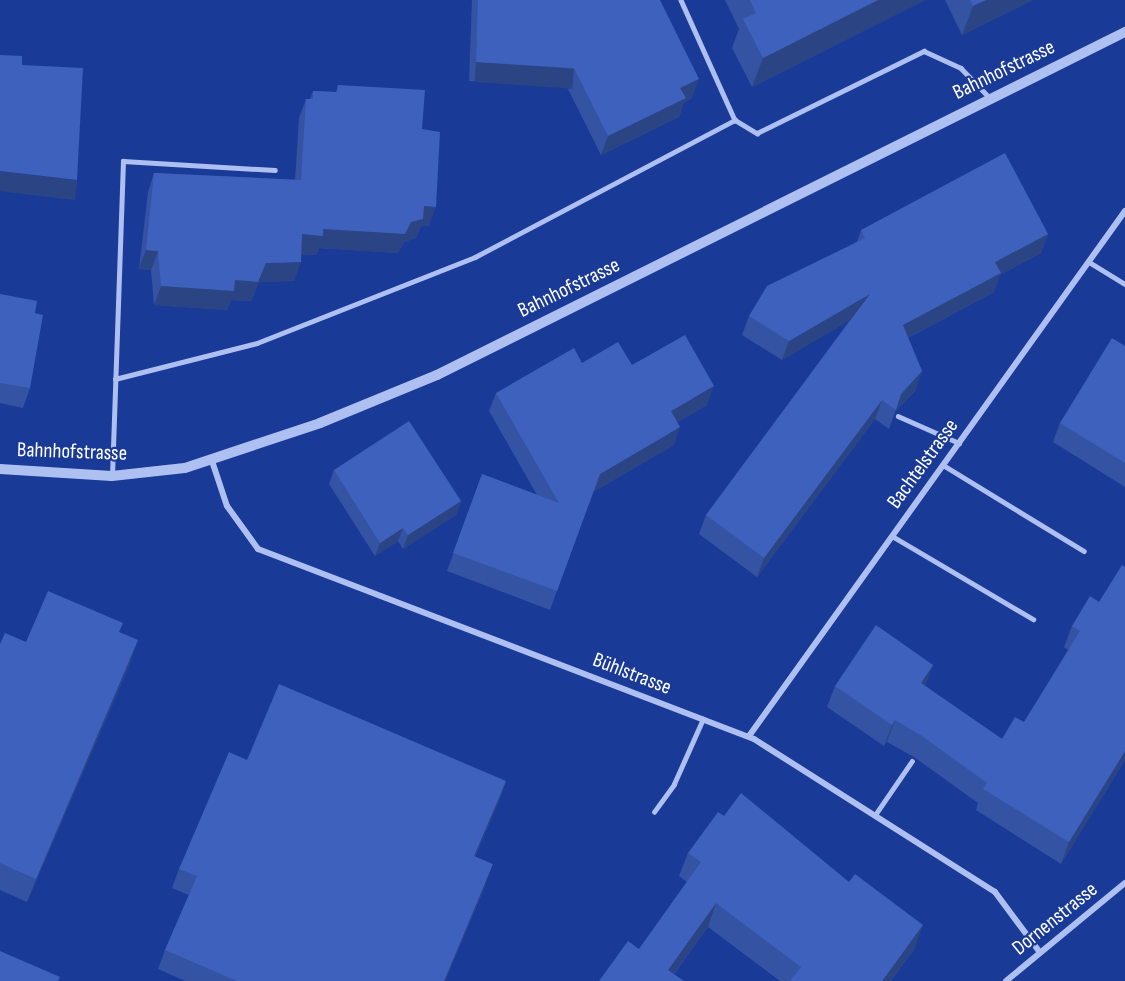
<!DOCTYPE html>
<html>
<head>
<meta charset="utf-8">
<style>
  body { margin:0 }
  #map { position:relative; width:1125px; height:981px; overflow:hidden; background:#1a3a98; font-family:"Sofia Sans Condensed",sans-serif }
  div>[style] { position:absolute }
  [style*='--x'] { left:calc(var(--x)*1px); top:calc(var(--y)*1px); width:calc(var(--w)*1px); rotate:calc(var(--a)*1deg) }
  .service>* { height:4.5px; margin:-2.25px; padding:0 2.25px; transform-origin:2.25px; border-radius:2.25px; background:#aec0f1 }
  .minor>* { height:6px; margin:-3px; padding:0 3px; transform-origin:3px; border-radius:3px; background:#aec0f1 }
  .tertiary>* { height:10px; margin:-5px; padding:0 5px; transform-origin:5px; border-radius:5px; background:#aec0f1 }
  .wall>* { inset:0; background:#3553a3 }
  .shaded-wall>* { inset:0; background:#2b4484; transform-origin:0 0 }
  .building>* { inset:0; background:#3e61bd }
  span { translate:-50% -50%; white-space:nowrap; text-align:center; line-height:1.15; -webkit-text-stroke:4.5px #1a3a98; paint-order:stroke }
  .street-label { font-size:21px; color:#fff }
</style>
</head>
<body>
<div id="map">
  <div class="service">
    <div style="--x:681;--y:0;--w:132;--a:65.8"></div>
    <div style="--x:1089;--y:262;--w:42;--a:31.4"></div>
    <div style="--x:115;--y:379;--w:146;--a:-14.2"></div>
    <div style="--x:257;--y:343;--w:234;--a:-21.5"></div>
    <div style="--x:475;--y:257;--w:294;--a:-27.8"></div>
    <div style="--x:735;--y:120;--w:26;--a:31"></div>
    <div style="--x:757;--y:133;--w:186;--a:-26.2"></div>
    <div style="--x:924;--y:51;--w:41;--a:24.7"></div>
    <div style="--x:961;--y:68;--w:42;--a:46"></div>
    <div style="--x:898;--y:416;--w:67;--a:23.9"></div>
    <div style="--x:943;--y:465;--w:165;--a:31.4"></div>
    <div style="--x:112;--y:476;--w:315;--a:-88"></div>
    <div style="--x:123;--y:161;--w:152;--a:3.4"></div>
    <div style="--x:892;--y:536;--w:164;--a:30.5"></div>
    <div style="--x:654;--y:812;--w:34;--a:-54"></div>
    <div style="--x:674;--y:784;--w:71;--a:-66"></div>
    <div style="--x:875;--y:815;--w:65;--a:-55.6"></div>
  </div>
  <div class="minor">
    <div style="--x:212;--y:461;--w:47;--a:71.6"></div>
    <div style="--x:227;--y:506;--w:53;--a:54.2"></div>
    <div style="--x:258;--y:549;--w:531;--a:20.96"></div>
    <div style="--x:754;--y:739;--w:285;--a:32.4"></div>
    <div style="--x:995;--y:892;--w:72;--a:53.4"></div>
    <div style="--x:749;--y:736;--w:646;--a:-54.39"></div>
    <div style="--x:1006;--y:981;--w:154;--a:-39.5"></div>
  </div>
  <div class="tertiary">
    <div style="--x:0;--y:469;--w:112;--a:3.6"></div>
    <div style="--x:112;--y:476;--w:73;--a:-6.3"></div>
    <div style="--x:185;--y:468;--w:142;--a:-18.4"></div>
    <div style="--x:320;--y:423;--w:126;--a:-22.3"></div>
    <div style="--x:437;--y:375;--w:769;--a:-26.5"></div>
  </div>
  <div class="wall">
    <div style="clip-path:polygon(472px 0,660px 0,692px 98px,684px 102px,679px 117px,601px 155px,567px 87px,469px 81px)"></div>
    <div style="clip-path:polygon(725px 0,925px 0,752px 87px,732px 48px,739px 29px)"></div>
    <div style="clip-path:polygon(945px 0,1033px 0,962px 35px)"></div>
    <div style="clip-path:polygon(338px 85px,422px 129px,429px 226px,421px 226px,416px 238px,404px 242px,398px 253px,319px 248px,316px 255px,301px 254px,294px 281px,259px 282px,251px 301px,231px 300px,227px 310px,154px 305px,151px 270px,139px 269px,148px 192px,154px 173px,295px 180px,299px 118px,306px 99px,310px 99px,313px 91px,336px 92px)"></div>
    <div style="clip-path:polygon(861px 230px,1048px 234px,1041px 253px,1000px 275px,994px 292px,908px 338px,922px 371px,915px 391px,895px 412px,889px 429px,875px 419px,757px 577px,699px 534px,706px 515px,850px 320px,782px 360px,742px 335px,749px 316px,857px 242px)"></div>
    <div style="clip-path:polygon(0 294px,35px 313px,30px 388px,23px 408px,0 403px)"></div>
    <div style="clip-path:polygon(1125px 346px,1125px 487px,1053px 442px,1060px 423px)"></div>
    <div style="clip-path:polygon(582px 363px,632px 365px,707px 405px,677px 422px,674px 445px,593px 492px,550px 610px,447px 571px,482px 474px,537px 495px,489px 411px,496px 393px)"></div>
    <div style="clip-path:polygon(334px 470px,461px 501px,456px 515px,403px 549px,398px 541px,375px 556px,329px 484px)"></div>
    <div style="clip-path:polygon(1125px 567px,1125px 760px,1061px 864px,976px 810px,978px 803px,914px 757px,887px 742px,884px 746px,827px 707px,835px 686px,933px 665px,925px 686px,1002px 739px,1024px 722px,1068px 650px,1064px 647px,1072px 626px,1099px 602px)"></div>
    <div style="clip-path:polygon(119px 632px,130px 664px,27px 902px,0 890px,0 644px,26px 642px)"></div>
    <div style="clip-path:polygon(247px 760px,506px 781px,499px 801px,475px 857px,486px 884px,445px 981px,185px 981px,158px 969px,165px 950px,189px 895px,172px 888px,179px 869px)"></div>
    <div style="clip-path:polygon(688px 853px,915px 948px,891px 981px,780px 981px,708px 927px,674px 974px,639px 949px,687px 882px,679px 876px)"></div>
  </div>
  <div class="shaded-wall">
    <div style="clip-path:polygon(878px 0,925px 0,752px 87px,763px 58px)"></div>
    <div style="clip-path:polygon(986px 0,1033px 0,962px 35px,973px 6px)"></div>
    <div style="left:476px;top:62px;width:98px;height:20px;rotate:4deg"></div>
    <div style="clip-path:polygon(699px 79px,692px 98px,684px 102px,679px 117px,601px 155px,608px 136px,680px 88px)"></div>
    <div style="left:0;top:171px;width:78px;height:20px;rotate:7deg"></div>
    <div style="clip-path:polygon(424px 206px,436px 207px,429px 226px,421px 226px,416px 238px,404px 242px,398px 253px,319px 248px,316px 255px,295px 254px,302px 234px,323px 229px,411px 222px)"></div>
    <div style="clip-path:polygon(1048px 234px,1041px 253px,1000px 275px,994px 292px,896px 344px,903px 325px,995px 262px)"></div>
    <div style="clip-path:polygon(146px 250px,158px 251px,151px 270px,139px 269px)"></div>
    <div style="clip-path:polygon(301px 262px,294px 281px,259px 282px,251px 301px,231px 300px,227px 310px,154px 305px,161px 286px,235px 280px,266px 263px)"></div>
    <div style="clip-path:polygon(870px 294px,863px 313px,782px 360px,789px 341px)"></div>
    <div style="clip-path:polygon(922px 371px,915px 391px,895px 412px,901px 394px)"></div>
    <div style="clip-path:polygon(714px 386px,707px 405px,664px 430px,671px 411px)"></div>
    <div style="clip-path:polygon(882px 400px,875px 419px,757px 577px,764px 558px)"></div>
    <div style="clip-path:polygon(680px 427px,674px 445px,593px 492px,550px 610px,600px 474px)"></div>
    <div style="clip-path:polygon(461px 501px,456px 515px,403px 549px,408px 535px)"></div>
    <div style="clip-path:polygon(403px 528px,398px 541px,375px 556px,380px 543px)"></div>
    <div style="clip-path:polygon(138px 640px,130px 664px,27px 902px,36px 879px)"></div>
    <div style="clip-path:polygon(933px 665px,925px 686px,921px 683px)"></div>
    <div style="clip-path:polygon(895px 720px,887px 742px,884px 746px,892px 725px)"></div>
    <div style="clip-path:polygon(1125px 751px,1125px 760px,1061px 864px,1069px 842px)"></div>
    <div style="clip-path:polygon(506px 781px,499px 801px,467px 876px,474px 856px)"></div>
    <div style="clip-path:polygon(493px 864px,486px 884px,445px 981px,444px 981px)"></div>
    <div style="clip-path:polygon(716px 903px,708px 927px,668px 981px,668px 970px)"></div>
    <div style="clip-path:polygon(923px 925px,915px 948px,891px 981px,882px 981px)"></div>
  </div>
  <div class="building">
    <div style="clip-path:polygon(478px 0,660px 0,699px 79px,680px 88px,686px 98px,608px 136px,574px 68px,476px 62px)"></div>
    <div style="clip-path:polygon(750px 0,878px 0,763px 58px,743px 19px,756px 13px)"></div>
    <div style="clip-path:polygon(970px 0,986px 0,973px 6px)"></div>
    <div style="clip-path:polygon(0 55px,22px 56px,22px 65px,83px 68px,77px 180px,0 171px)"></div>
    <div style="clip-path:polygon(338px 85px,425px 90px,422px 129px,440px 132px,436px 207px,424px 206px,423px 219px,411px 222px,405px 234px,323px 229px,323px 236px,302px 234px,301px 262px,266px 263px,258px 282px,235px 280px,234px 291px,161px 286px,158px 251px,146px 250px,154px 173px,301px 180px,306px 99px,313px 99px,313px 91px,337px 92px)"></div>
    <div style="clip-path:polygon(1005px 153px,1048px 234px,995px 262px,1001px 273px,903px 325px,922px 371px,901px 394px,896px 410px,882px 400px,764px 558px,706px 515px,870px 294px,789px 341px,749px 316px,767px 286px,865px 238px,861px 230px)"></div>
    <div style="clip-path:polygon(0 294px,37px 301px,35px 313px,43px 315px,30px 388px,0 383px)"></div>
    <div style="clip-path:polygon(685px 335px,714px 386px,671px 411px,680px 427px,600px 474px,557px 591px,453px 553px,482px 474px,559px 503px,496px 393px,574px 348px,582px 363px,618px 342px,632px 365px)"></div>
    <div style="clip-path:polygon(1112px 338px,1125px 346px,1125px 463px,1060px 423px)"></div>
    <div style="clip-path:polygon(409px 421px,461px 501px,408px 535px,403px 528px,380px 543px,334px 470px)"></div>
    <div style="clip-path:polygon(1122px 565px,1125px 567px,1125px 751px,1069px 842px,983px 789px,987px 783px,922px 736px,895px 720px,892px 725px,835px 686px,876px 625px,933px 665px,921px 683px,1002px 739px,1015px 717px,1024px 722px,1052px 677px,1080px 631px,1072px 626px,1090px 596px,1099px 602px)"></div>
    <div style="clip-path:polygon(48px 591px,123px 623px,119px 632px,138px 640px,36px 879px,0 863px,0 644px,5px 633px,26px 642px)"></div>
    <div style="clip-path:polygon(279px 684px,506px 781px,474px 856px,493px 864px,444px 981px,237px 981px,165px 950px,197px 876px,179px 869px,229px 752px,247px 760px)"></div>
    <div style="clip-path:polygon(741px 793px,849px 882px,855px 874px,923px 925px,882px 981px,790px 981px,801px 967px,716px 903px,668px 970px,684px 981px,599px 981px,628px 941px,639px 949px,701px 862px,688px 853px,718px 812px,724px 816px)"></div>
    <div style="clip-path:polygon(0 951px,60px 977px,58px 981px,0 981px)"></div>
  </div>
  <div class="street-label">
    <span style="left:1004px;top:70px;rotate:-26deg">Bahnhofstrasse</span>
    <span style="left:569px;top:288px;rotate:-26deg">Bahnhofstrasse</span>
    <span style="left:72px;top:452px;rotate:2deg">Bahnhofstrasse</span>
    <span style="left:923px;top:464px;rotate:-54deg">Bachtelstrasse</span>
    <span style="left:632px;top:674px;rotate:21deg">Bühlstrasse</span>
    <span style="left:1055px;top:919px;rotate:-39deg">Dornenstrasse</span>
  </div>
</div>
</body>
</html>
